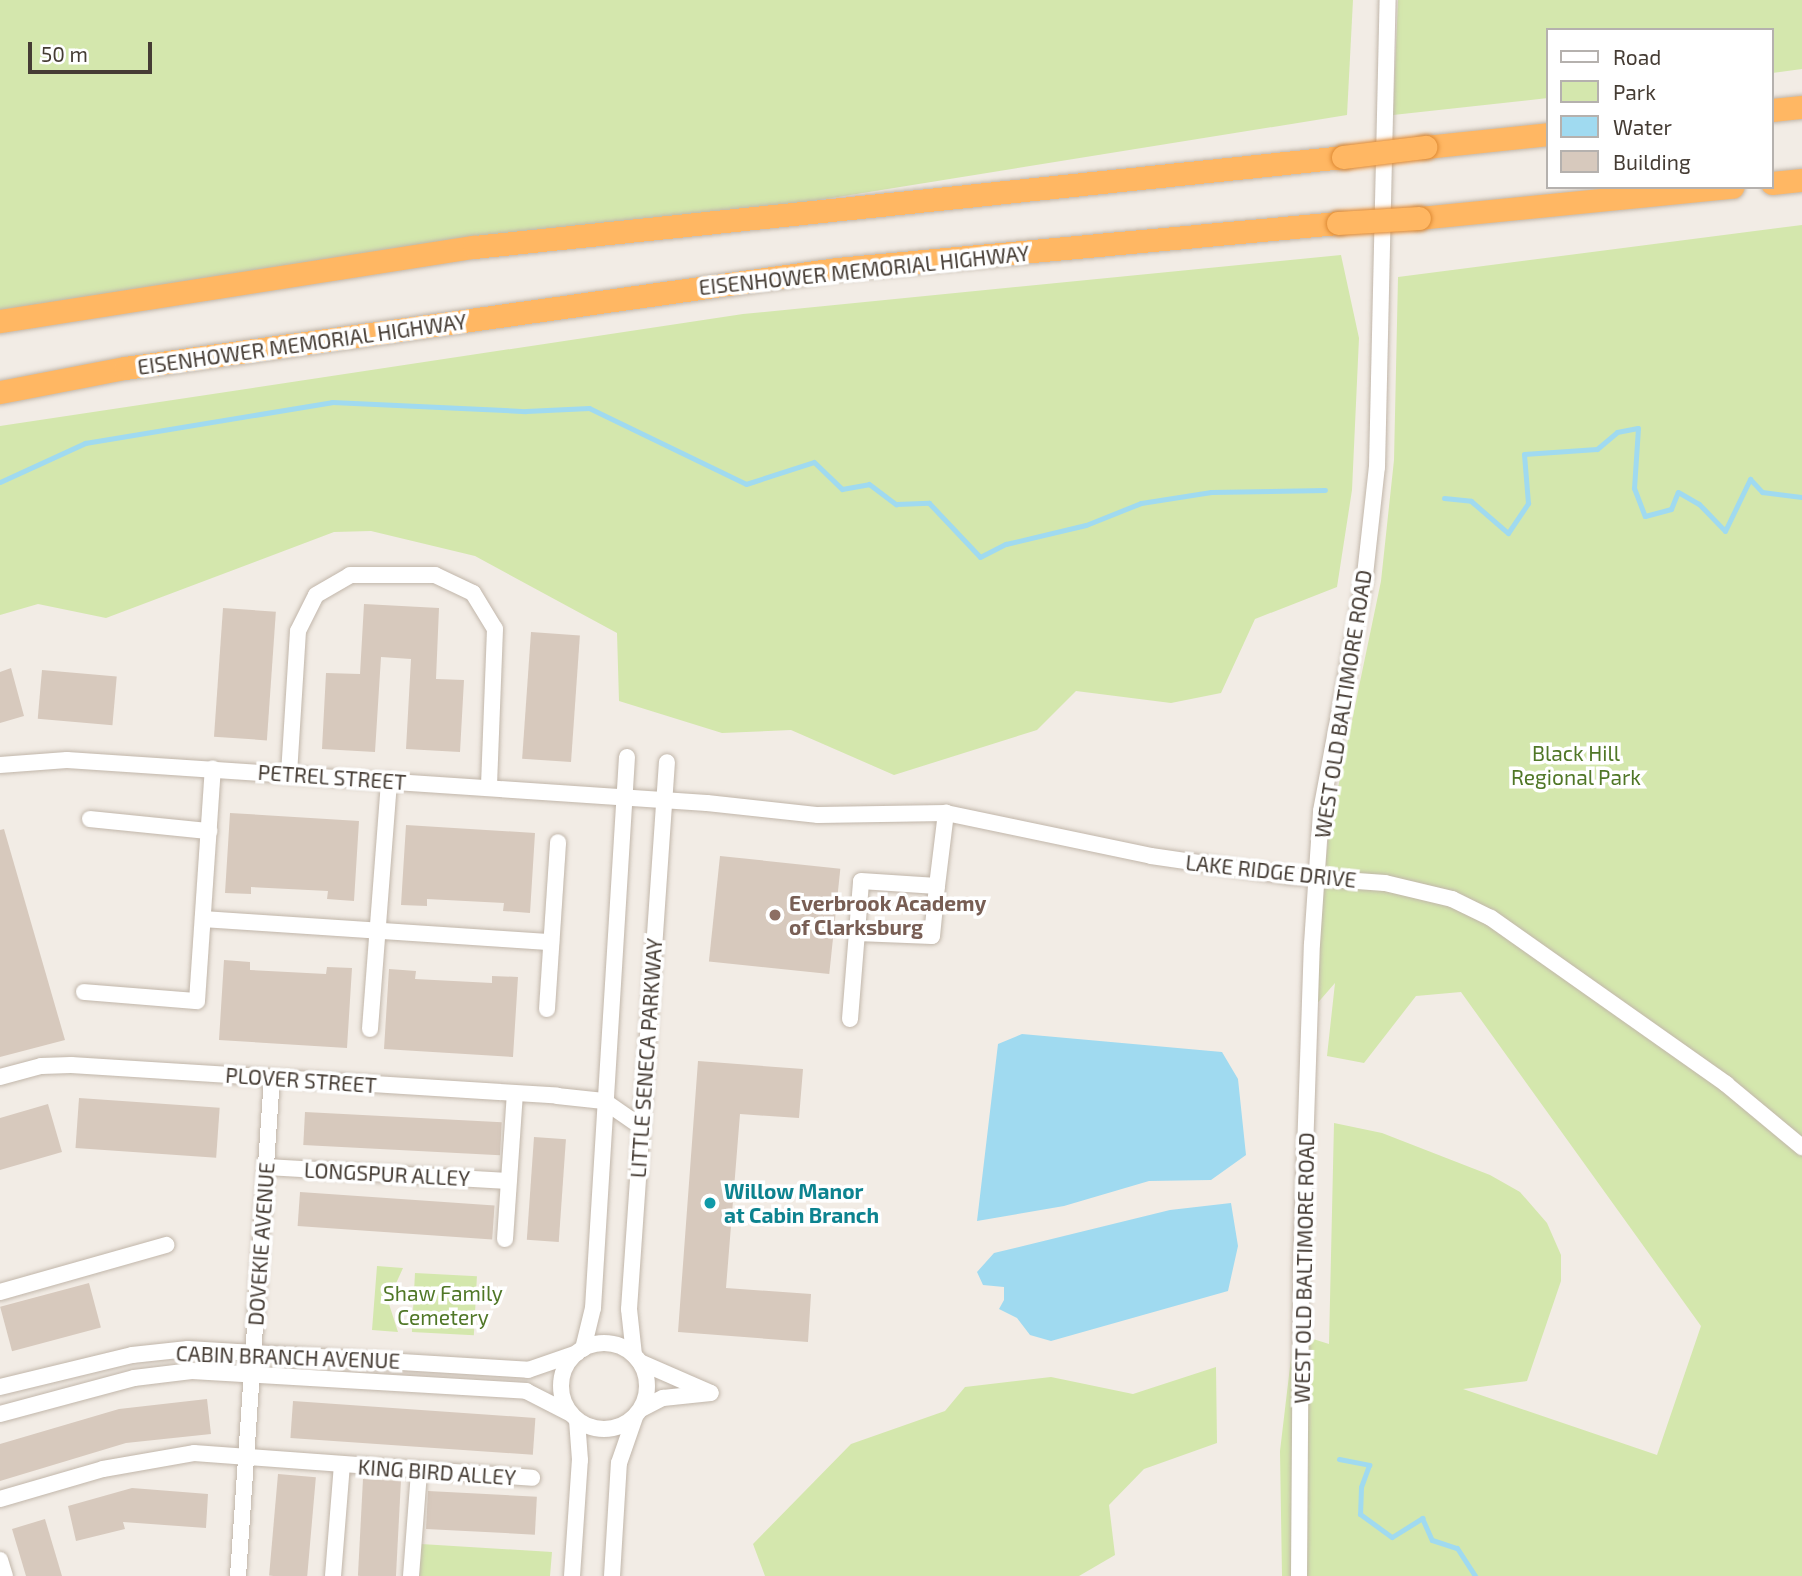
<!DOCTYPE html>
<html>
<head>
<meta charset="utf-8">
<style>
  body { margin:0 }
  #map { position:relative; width:1802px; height:1576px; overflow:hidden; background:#f2ece5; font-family:"Exo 2",sans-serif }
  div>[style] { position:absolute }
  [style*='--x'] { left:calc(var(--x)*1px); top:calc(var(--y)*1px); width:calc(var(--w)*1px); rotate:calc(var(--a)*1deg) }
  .green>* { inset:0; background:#d4e7ad; transform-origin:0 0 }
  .water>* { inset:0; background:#a0daf0 }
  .stream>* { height:5px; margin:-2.5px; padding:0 2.5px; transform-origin:2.5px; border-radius:2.5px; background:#a0daf0 }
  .building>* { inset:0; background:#d7c9bd; transform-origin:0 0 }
  .roads { filter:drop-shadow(0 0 2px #c1b6aa) drop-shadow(0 0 2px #c1b6aa) }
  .minor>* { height:16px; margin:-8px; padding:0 8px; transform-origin:8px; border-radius:8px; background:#fff }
  .minor>.ring { margin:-8px; padding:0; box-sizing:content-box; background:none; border:16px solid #fff; border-radius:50% }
  .highway>* { height:23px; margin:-11.5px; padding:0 11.5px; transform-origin:11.5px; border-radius:11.5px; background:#ffb763 }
  .bridges { filter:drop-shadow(0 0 2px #de8933) drop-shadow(0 0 2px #de8933) }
  .highway-bridge>* { height:23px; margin:-11.5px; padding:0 11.5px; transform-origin:11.5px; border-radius:11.5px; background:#ffb763 }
  .dots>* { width:19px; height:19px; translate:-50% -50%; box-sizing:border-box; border:4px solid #fff; border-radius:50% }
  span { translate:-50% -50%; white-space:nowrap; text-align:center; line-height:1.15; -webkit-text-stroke:7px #fff; paint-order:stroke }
  .street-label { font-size:21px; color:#453c34 }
  .park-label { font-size:21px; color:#507727 }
  .education-label { font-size:21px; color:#785e54; font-weight:700 }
  .left { translate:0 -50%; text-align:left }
  .culture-label { font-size:21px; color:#0d838f; font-weight:700 }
  .legend { position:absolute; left:1546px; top:28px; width:228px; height:161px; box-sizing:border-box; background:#fff; border:2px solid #b5b1ae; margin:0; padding:9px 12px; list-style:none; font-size:21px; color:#453c34 }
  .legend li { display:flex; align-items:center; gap:14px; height:35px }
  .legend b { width:35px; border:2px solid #b5b1ae }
  .scale { position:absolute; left:28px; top:42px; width:124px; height:32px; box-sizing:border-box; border:4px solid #453c34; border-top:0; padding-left:9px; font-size:21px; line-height:24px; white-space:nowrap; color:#453c34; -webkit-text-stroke:5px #fff; paint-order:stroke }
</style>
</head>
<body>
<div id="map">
  <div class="green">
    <div style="clip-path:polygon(0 0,1353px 0,1347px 115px,0 332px)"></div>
    <div style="clip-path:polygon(1398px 0,1802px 0,1802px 69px,1772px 73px,1772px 30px,1548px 30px,1548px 98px,1393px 115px)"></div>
    <div style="clip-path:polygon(1802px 225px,1802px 1576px,1282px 1576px,1280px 1451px,1294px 1333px,1329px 1344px,1334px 1123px,1382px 1133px,1490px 1175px,1520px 1192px,1547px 1223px,1561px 1255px,1561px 1281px,1527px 1381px,1463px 1389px,1657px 1455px,1701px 1326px,1461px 992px,1416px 996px,1364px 1063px,1327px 1056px,1335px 983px,1315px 1006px,1319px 925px,1329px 831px,1381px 581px,1394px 460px,1398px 277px)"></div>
    <div style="clip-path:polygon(1341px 255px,1359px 338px,1352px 490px,1337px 587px,1255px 619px,1221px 693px,1171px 703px,1076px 691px,1037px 730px,894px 775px,791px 730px,722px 733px,619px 701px,617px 633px,475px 556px,371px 531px,334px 532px,106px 618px,38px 604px,0 615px,0 426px,743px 314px)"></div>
    <div style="clip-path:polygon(377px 1266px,403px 1268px,388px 1301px,398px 1332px,372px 1330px)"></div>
    <div style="left:415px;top:1273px;width:62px;height:59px;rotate:3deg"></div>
    <div style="clip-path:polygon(1216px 1367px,1217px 1443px,1144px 1469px,1109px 1505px,1115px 1555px,1079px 1576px,765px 1576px,753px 1544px,851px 1444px,945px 1411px,965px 1387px,1051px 1377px,1133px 1394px)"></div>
    <div style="clip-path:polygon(421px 1544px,552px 1552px,550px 1576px,419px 1576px)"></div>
  </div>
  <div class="water">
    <div style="clip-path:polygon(1022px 1034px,1222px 1052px,1238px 1079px,1246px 1155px,1211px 1180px,1149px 1181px,1064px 1206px,977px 1221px,998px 1044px)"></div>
    <div style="clip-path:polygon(1231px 1203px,1238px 1246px,1228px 1291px,1051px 1341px,1030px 1335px,1017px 1318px,999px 1309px,1004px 1300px,1004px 1287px,983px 1285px,977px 1272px,994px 1253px,1170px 1210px)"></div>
  </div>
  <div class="stream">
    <div style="--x:0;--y:482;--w:94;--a:-24.6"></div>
    <div style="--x:85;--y:443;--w:250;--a:-9.4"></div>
    <div style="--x:332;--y:402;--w:194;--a:2.7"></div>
    <div style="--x:526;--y:411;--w:63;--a:-2.7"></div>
    <div style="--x:589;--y:408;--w:174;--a:25.8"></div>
    <div style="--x:746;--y:484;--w:71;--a:-17.9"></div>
    <div style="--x:814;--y:462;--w:39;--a:44"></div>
    <div style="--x:842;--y:489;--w:27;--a:-10"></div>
    <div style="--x:869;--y:484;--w:34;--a:37"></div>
    <div style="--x:896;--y:504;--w:33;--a:-2"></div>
    <div style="--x:929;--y:503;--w:74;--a:46.6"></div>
    <div style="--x:980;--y:557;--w:29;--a:-27"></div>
    <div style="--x:1006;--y:544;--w:82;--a:-13.4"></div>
    <div style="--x:1086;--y:525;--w:59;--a:-21.8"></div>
    <div style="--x:1141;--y:503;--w:71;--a:-8.9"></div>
    <div style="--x:1211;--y:492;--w:114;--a:-1"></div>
    <div style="--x:1444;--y:498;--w:27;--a:6"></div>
    <div style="--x:1471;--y:501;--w:49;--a:40.9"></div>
    <div style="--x:1508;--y:533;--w:36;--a:-56"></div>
    <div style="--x:1528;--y:503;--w:49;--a:-94.7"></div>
    <div style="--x:1524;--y:454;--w:73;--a:-3.9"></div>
    <div style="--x:1597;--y:449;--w:26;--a:-40"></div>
    <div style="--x:1617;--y:432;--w:21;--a:-11"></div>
    <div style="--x:1638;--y:428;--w:60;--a:93.8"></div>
    <div style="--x:1634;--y:488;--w:30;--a:69"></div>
    <div style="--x:1645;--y:516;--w:27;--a:-15"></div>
    <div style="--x:1671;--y:509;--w:18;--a:-68"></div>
    <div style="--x:1678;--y:492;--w:24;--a:30"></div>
    <div style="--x:1699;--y:504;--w:37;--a:46"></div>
    <div style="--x:1725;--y:531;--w:58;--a:-64.3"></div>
    <div style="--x:1750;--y:479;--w:18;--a:47"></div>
    <div style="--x:1762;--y:492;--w:40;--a:7.1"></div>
    <div style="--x:1339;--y:1459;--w:31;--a:11"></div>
    <div style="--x:1369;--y:1465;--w:23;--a:110"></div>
    <div style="--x:1361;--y:1487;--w:27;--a:92"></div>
    <div style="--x:1360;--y:1514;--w:39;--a:36"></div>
    <div style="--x:1392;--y:1537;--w:36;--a:-32"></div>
    <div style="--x:1422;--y:1518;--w:24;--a:66"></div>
    <div style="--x:1432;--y:1540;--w:26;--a:18"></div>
    <div style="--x:1457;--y:1548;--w:33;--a:57"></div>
  </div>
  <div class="building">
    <div style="clip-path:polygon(364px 604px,439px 608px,436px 679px,464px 680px,460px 752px,406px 749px,411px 659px,381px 657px,375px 752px,322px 749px,326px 673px,360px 674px)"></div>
    <div style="left:223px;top:608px;width:53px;height:129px;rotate:4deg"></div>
    <div style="left:531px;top:632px;width:49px;height:127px;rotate:4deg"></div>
    <div style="clip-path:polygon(11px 668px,24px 716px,0 723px,0 672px)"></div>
    <div style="left:42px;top:670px;width:75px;height:49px;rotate:5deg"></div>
    <div style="clip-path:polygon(230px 813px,359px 821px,354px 901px,327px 899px,328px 891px,251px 887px,251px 894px,225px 893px)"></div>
    <div style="clip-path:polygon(406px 825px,535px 833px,530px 913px,503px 911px,504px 903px,427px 899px,427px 906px,401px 905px)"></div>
    <div style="clip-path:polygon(4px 829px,65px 1040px,0 1057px,0 830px)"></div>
    <div style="left:720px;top:856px;width:121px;height:106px;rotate:6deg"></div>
    <div style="clip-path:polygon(224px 960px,250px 962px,250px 970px,326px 974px,327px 967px,352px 968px,347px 1048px,219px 1040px)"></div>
    <div style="clip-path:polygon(389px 969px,416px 971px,415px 979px,492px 983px,492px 976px,518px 977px,513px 1057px,384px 1049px)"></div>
    <div style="clip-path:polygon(698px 1061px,803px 1069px,799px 1118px,740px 1114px,726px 1288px,811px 1294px,808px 1342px,678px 1332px)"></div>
    <div style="left:79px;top:1098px;width:141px;height:50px;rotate:4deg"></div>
    <div style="clip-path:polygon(48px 1104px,62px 1152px,0 1170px,0 1118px)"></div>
    <div style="left:305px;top:1112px;width:197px;height:33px;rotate:3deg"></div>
    <div style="left:534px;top:1137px;width:32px;height:103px;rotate:4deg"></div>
    <div style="left:300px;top:1192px;width:195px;height:34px;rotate:4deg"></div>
    <div style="left:89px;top:1283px;width:46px;height:92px;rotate:75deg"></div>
    <div style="clip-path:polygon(207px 1399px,211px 1434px,126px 1443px,0 1481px,0 1444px,119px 1409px)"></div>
    <div style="left:293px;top:1401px;width:243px;height:37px;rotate:4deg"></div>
    <div style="left:278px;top:1474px;width:38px;height:102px;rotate:5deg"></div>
    <div style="left:363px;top:1479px;width:38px;height:97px;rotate:3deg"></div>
    <div style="clip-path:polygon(132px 1488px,208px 1494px,206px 1528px,123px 1522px,125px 1529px,76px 1541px,68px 1506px)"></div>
    <div style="left:428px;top:1491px;width:109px;height:38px;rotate:3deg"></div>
    <div style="clip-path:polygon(45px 1519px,62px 1576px,26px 1576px,12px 1529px)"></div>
  </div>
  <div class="roads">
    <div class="minor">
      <div style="--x:0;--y:765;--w:67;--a:-4.3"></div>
      <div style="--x:67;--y:760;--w:641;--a:3.84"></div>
      <div style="--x:707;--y:803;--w:112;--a:6.2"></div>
      <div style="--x:818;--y:815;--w:128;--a:-0.9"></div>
      <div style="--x:946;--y:813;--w:209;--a:11.8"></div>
      <div style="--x:1151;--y:856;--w:138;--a:8.3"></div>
      <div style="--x:1288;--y:876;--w:97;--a:4.1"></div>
      <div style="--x:1385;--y:883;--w:69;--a:13.4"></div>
      <div style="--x:1452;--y:899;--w:43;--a:26"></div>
      <div style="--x:1491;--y:918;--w:288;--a:35.2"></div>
      <div style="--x:1726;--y:1084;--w:99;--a:39.7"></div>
      <div style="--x:289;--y:774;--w:143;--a:-86.4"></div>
      <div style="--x:298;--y:631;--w:40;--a:-63.4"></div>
      <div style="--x:316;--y:595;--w:39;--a:-30"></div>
      <div style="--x:350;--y:575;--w:85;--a:0"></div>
      <div style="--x:435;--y:575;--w:42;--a:25.3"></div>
      <div style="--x:473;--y:593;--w:42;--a:58.6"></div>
      <div style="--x:495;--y:629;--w:159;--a:92.2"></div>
      <div style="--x:90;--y:819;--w:120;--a:5.8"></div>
      <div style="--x:203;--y:919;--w:349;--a:3.8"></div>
      <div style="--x:857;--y:933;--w:75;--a:2.3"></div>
      <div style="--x:932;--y:936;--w:50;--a:-84.3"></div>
      <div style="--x:84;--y:992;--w:113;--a:4.6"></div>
      <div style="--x:197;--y:1001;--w:233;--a:-86.1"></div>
      <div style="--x:547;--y:1009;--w:167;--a:-86.2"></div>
      <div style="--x:850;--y:1019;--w:138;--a:-85.4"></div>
      <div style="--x:861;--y:881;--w:76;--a:3.8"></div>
      <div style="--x:937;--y:886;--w:74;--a:-83"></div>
      <div style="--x:370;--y:1029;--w:249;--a:-85.6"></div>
      <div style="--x:0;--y:1077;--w:42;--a:-15"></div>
      <div style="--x:41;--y:1066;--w:30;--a:-2"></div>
      <div style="--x:71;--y:1065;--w:487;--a:3.6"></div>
      <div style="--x:557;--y:1096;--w:47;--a:6.1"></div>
      <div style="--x:604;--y:1101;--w:44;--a:34.8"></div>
      <div style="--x:266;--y:1167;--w:243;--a:3.3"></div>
      <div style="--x:505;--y:1239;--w:145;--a:-86.1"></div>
      <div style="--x:0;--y:1292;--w:173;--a:-15.8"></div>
      <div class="ring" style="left:561px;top:1343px;width:70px;height:70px"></div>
      <div style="--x:583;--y:1349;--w:42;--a:-76.3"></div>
      <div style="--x:593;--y:1308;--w:552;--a:-86.47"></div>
      <div style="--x:634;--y:1355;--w:46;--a:-96.2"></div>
      <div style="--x:629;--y:1309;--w:548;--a:-86.03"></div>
      <div style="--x:640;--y:1362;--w:77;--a:23.6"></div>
      <div style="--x:0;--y:1387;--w:136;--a:-13.6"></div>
      <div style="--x:132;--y:1355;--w:56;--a:-6.1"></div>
      <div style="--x:188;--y:1349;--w:341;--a:3.5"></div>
      <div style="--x:528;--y:1370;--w:52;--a:-19.1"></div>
      <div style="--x:641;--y:1409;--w:25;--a:-27"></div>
      <div style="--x:663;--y:1398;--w:48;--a:-5.9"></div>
      <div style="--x:0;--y:1414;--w:139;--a:-15"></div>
      <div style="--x:134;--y:1378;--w:58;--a:-6.9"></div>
      <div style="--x:192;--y:1371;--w:335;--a:3.4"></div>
      <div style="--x:526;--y:1391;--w:51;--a:27.1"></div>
      <div style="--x:0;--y:1499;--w:107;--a:-16.2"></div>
      <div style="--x:103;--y:1469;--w:92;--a:-10"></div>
      <div style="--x:194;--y:1453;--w:339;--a:4.2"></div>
      <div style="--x:0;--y:1560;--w:17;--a:73"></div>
      <div style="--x:238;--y:1576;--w:498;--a:-86.1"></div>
      <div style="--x:333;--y:1576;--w:111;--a:-85.4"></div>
      <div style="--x:411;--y:1576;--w:105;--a:-85.6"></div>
      <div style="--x:572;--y:1576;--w:116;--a:-86.1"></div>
      <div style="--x:580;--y:1460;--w:40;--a:-94.3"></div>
      <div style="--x:612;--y:1576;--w:113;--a:-86.5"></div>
      <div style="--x:619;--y:1463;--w:49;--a:-70.8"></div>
      <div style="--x:1299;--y:1576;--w:304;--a:-89.6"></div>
      <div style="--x:1301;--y:1272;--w:328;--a:-88.1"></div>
      <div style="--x:1312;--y:944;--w:133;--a:-86.1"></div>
      <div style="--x:1321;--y:811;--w:240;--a:-79.4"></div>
      <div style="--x:1365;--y:575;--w:109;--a:-83.7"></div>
      <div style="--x:1377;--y:467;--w:467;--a:-88.7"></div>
    </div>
    <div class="highway">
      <div style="--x:1772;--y:110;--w:30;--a:-6"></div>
      <div style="--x:1425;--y:147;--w:124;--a:-6"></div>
      <div style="--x:1772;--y:183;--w:30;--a:-6"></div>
      <div style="--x:1419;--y:218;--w:315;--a:-5.7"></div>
      <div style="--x:0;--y:321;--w:480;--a:-8.9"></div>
      <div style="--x:474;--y:247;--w:874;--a:-5.91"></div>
      <div style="--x:0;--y:392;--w:127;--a:-10.9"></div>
      <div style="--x:125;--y:368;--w:719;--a:-7.92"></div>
      <div style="--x:837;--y:269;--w:503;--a:-5.25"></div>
    </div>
  </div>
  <div class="bridges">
    <div class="highway-bridge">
      <div style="--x:1343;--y:157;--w:83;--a:-7"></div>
      <div style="--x:1338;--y:223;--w:81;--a:-3.5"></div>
    </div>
  </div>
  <div class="dots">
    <div style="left:775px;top:915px;background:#8d6e63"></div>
    <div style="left:710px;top:1203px;background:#0f9aa8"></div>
  </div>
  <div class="street-label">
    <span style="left:864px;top:270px;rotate:-6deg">EISENHOWER MEMORIAL HIGHWAY</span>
    <span style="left:302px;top:344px;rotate:-8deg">EISENHOWER MEMORIAL HIGHWAY</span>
    <span style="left:1343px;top:704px;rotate:-81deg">WEST OLD BALTIMORE ROAD</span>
    <span style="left:332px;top:777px;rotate:4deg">PETREL STREET</span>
    <span style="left:1271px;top:871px;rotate:6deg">LAKE RIDGE DRIVE</span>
    <span style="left:646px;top:1058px;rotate:-86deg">LITTLE SENECA PARKWAY</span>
    <span style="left:301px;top:1080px;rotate:4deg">PLOVER STREET</span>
    <span style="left:387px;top:1174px;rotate:3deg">LONGSPUR ALLEY</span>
    <span style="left:261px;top:1244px;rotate:-86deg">DOVEKIE AVENUE</span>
    <span style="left:1304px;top:1268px;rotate:-89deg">WEST OLD BALTIMORE ROAD</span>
    <span style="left:288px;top:1357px;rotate:2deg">CABIN BRANCH AVENUE</span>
    <span style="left:437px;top:1472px;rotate:4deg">KING BIRD ALLEY</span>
  </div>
  <div class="park-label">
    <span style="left:1576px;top:765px">Black Hill<br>Regional Park</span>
    <span style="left:443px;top:1305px">Shaw Family<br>Cemetery</span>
  </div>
  <div class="education-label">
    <span class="left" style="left:789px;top:915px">Everbrook Academy<br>of Clarksburg</span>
  </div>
  <div class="culture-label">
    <span class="left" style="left:724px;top:1203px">Willow Manor<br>at Cabin Branch</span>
  </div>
  <ul class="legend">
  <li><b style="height:9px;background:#fff"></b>Road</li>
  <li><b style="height:19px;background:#d4e7ad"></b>Park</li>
  <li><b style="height:19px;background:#a0daf0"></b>Water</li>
  <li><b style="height:19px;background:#d7c9bd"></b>Building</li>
  </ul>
  <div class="scale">50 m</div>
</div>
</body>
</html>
